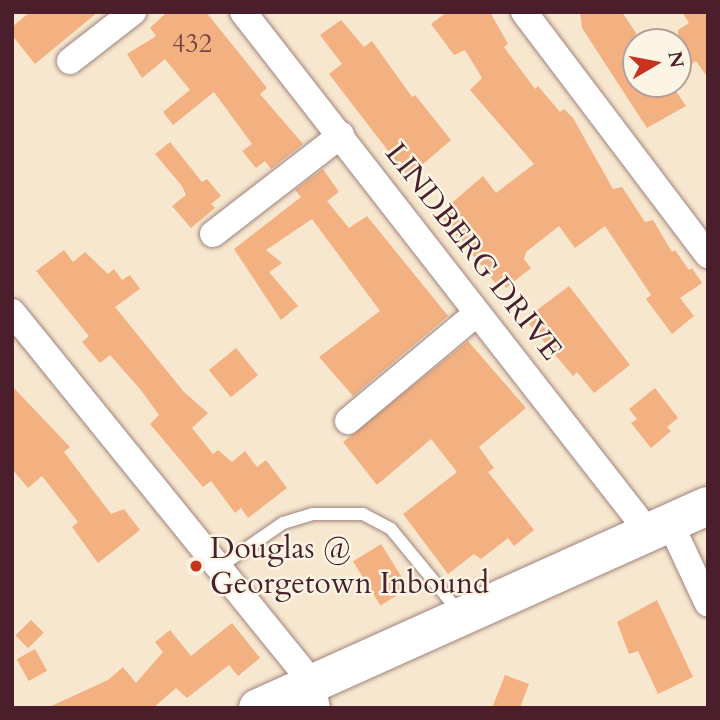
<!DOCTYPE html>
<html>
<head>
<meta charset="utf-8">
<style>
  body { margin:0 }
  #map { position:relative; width:720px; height:720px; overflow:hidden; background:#f7e7cf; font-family:Cardo,serif }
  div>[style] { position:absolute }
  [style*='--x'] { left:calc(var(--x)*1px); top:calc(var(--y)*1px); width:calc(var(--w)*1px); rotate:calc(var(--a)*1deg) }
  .building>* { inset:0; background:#f3b182; transform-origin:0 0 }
  .roads { filter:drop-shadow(0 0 2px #a0837d) drop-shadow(0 0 2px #a0837d) }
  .lane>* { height:12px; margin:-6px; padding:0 6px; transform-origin:6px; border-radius:6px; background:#fff }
  .street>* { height:26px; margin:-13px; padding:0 13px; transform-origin:13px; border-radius:13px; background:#fff }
  .primary>* { height:38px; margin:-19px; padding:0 19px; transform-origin:19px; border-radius:19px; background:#fff }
  .dots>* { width:19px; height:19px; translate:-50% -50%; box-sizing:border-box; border:4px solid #fcf5e5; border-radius:50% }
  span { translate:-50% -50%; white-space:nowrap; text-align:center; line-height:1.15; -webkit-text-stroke:5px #fcf5e5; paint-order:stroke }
  .number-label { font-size:26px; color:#744441 }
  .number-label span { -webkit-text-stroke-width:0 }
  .street-label { font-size:30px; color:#4a1f2b }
  .poi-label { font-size:30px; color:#4a1f2b }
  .left { translate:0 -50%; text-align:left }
  .frame { position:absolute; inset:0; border:14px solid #4a1f2b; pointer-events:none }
  .north { position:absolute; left:622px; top:28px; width:70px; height:70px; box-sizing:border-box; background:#fcf5e5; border:2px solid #b59f9b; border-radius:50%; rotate:80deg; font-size:19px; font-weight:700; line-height:28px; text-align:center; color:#4a1f2b }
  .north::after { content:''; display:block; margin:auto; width:24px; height:32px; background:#c8321e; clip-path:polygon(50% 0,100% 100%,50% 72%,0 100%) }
</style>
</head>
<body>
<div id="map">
  <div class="building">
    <div style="clip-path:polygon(30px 12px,98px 12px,35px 64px,12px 35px,12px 27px)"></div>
    <div style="clip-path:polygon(167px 12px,206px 12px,267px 88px,260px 94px,303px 144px,271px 169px,265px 161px,256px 168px,242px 151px,252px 144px,214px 92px,173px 125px,163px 112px,190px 90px,165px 59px,142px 78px,127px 54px,156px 36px,150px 28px)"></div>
    <div style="clip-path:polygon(447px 12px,490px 12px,508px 44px,504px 47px,535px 89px,538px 86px,560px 112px,564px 109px,573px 118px,613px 189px,622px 187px,645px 222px,653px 220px,672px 252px,675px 250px,689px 270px,692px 268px,702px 283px,680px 298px,694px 316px,672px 334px,646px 299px,651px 295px,605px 226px,575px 248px,559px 226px,526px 252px,524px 259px,531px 268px,506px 288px,501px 282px,497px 285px,439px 214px,483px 176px,496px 193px,534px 164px,470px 90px,482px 78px,465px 50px,454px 55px,431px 24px)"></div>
    <div style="clip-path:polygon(580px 12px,622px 12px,636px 33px,636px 84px,671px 84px,686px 106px,647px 128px,582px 28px)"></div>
    <div style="clip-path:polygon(682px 12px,708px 12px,708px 78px,696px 61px,678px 73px,678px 30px,689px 23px)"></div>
    <div style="clip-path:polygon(341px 20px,364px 47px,372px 41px,412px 97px,415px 95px,451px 140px,415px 171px,406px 174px,329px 74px,342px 64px,320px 35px)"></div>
    <div style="clip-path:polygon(170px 142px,202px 182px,207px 179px,221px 196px,211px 204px,215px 208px,191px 228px,172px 206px,186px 195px,182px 186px,155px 154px)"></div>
    <div style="clip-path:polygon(323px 169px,339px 192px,327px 201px,349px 228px,367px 216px,448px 316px,353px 396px,319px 357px,380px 311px,312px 219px,266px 250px,282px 263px,269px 272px,298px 306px,281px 320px,234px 249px,301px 197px,295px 190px)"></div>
    <div style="clip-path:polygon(64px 250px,73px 262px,85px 252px,108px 274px,114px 269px,122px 280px,130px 275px,140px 289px,115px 307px,184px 392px,208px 413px,192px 428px,213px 454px,218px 450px,232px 462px,245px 451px,257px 467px,266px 460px,287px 488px,248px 518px,241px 508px,235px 513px,211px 481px,203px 487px,150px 424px,159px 415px,140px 389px,110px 355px,100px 363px,82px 342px,89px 336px,36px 271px)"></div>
    <div style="clip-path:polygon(569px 286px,630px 365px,594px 393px,577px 372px,573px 376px,525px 319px)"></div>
    <div style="clip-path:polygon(468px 341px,526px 408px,479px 447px,494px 468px,488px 472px,534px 530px,514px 546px,508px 538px,481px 559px,474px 554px,448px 574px,403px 514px,457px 472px,431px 439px,377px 485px,343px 442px)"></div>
    <div style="left:236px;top:348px;width:35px;height:35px;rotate:51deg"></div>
    <div style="clip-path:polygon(12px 386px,70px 447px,64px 452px,111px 514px,124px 509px,140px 530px,98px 563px,72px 527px,78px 522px,42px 476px,28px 488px,12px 469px)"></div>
    <div style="clip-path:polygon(655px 388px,678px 418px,667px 427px,671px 431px,651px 448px,631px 423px,637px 419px,629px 409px)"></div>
    <div style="left:381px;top:544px;width:52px;height:33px;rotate:58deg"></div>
    <div style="clip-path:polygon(657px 600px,693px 677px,658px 694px,638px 651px,629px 654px,617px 622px)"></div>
    <div style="left:31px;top:620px;width:18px;height:22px;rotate:45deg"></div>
    <div style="clip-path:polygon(232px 623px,260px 658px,238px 676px,229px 665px,187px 698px,176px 688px,153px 708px,47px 708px,108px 680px,123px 667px,136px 683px,163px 652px,155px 642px,170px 630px,191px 656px)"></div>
    <div style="left:35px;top:649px;width:25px;height:21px;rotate:61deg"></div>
    <div style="clip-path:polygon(505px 675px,529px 684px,520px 708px,492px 708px)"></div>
  </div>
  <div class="roads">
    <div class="lane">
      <div style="--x:218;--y:568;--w:79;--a:-34.7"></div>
      <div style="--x:283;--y:523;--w:31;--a:-17"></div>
      <div style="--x:313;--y:514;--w:50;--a:0"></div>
      <div style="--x:363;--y:514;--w:32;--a:28"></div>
      <div style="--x:391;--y:529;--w:109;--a:50.6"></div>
    </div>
    <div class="street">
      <div style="--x:243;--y:12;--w:661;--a:52.07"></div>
      <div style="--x:524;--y:12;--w:305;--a:52.9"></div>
      <div style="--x:70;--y:61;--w:80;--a:-37.9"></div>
      <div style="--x:213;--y:234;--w:162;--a:-37.7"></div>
      <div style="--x:12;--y:312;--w:477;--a:51"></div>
      <div style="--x:312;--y:683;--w:25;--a:79"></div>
      <div style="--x:348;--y:421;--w:168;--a:-39.9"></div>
      <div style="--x:670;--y:523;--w:89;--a:64.9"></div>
    </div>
    <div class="primary">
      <div style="--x:258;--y:708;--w:493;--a:-24.2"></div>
    </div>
  </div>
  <div class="dots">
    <div style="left:196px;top:566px;background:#c8321e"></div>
  </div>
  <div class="number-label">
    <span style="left:192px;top:44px">432</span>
  </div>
  <div class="street-label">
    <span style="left:473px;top:252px;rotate:52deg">LINDBERG DRIVE</span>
  </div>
  <div class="poi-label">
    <span class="left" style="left:210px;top:566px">Douglas @<br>Georgetown Inbound</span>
  </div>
  <div class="frame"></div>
  <div class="north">N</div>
</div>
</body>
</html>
